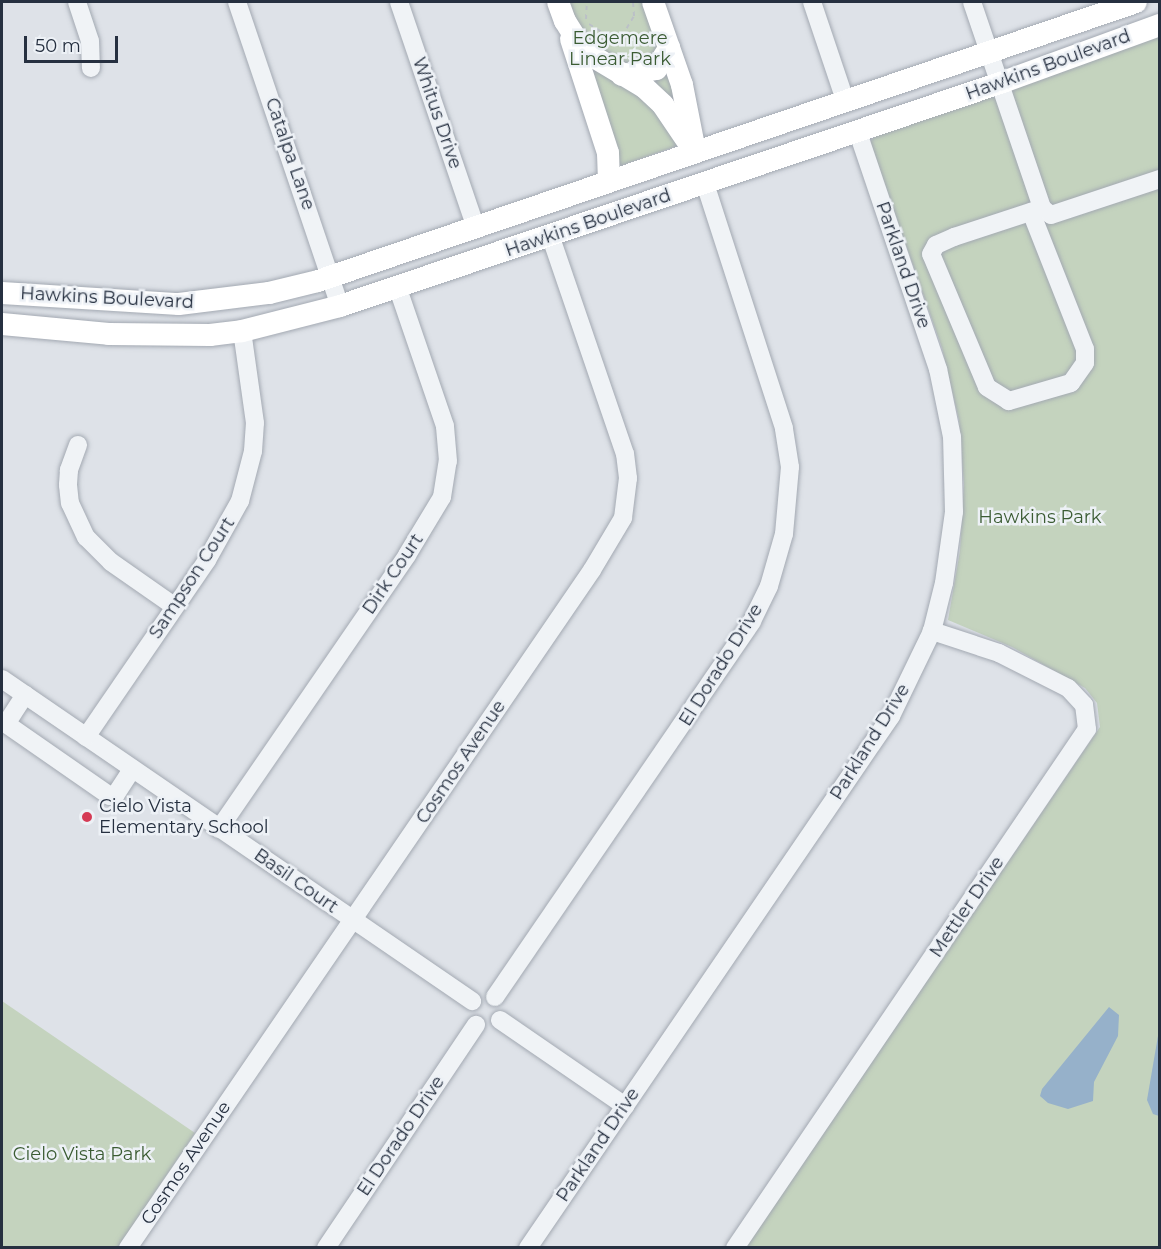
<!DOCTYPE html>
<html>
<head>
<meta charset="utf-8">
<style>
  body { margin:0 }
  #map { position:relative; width:1161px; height:1249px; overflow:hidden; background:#dee2e8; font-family:Montserrat,sans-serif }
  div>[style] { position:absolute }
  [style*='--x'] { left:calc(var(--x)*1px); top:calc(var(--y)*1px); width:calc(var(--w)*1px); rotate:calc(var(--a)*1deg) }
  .green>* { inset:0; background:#c4d3be }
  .water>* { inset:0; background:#96b1ca }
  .path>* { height:2px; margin-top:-1px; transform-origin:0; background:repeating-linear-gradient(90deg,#bbc0c7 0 4.5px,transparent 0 9px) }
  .roads { filter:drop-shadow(0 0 2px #a3a9b2) drop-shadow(0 0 2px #a3a9b2) }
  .minor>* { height:18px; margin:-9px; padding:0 9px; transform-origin:9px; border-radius:9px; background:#f0f3f6 }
  .major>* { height:22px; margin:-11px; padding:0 11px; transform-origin:11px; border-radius:11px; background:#fff }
  .dots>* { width:16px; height:16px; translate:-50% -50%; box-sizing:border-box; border:3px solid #edf1f6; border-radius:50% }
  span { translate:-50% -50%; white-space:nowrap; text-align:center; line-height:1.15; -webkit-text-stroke:5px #edf1f6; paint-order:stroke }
  .park-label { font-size:18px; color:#3b5c33 }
  .street-label { font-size:18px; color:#263040 }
  .poi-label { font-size:18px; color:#263040 }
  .left { translate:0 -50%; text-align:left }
  .frame { position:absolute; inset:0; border:3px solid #263040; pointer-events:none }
  .scale { position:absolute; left:24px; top:36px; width:94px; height:27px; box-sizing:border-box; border:3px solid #263040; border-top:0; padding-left:8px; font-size:18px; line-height:21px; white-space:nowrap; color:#263040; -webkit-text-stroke:4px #edf1f6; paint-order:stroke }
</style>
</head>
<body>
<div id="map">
  <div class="green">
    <div style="clip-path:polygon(561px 2px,645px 2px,691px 141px,617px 167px)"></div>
    <div style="clip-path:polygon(1159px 35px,1159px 1247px,745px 1248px,1100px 727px,1097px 703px,1085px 688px,1012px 647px,948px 620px,960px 551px,964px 484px,959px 420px,942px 348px,870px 142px,882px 129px)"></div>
    <div style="clip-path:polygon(2px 1001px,195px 1133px,118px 1247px,2px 1247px)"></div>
  </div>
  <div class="water">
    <div style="clip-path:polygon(1109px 1007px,1119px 1015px,1118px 1036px,1094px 1082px,1093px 1101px,1068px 1109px,1048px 1103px,1040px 1096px,1042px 1089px)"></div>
    <div style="clip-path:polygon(1159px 1030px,1159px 1116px,1153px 1114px,1147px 1100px)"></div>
  </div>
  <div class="path">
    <div style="--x:586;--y:19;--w:17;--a:-87"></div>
    <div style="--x:589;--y:24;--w:26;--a:32"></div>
    <div style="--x:611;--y:38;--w:11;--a:-10"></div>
    <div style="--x:622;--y:36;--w:23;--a:-59"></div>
    <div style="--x:634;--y:16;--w:14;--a:-94"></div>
  </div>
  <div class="roads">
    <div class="minor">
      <div style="--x:77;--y:2;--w:41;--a:71.6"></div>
      <div style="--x:90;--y:41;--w:27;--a:88"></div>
      <div style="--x:237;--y:2;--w:321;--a:71.3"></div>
      <div style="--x:399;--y:2;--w:236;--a:71.2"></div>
      <div style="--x:812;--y:2;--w:103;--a:71.4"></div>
      <div style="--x:972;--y:2;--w:218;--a:71.2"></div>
      <div style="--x:1042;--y:208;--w:11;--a:38"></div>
      <div style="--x:1051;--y:215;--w:115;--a:-18.3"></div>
      <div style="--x:1031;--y:212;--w:147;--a:68.5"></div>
      <div style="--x:1085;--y:349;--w:14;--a:90"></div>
      <div style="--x:1085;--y:363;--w:24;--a:125"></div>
      <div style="--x:1071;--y:383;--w:65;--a:163.8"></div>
      <div style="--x:1009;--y:401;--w:26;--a:-148"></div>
      <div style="--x:987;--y:387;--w:144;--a:-112.8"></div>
      <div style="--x:931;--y:254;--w:10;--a:-61"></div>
      <div style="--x:936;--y:245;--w:20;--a:-24"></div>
      <div style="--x:954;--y:237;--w:93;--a:-18.2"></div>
      <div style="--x:78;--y:445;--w:27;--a:110"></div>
      <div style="--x:69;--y:470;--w:15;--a:94"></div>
      <div style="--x:68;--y:485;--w:18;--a:84"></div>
      <div style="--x:70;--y:503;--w:38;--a:65"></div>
      <div style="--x:86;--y:537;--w:35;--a:45"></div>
      <div style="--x:111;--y:562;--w:77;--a:34.9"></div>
      <div style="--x:2;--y:679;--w:570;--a:34.42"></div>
      <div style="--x:2;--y:721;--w:131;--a:34.8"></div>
      <div style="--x:110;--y:796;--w:6;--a:-18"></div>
      <div style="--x:116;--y:794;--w:30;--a:-57"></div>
      <div style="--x:6;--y:724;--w:35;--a:-57"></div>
      <div style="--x:86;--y:737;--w:214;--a:-55.6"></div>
      <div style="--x:207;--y:560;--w:68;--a:-60.8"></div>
      <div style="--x:240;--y:501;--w:52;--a:-75.4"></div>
      <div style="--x:253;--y:451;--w:28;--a:-86"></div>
      <div style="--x:255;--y:423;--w:93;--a:-98"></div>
      <div style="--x:219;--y:829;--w:332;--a:-55.5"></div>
      <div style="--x:407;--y:555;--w:68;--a:-58.9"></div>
      <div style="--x:442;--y:497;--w:36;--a:-81"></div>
      <div style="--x:448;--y:461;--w:35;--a:-95"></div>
      <div style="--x:445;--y:426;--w:145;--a:-108.9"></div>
      <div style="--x:495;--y:997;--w:455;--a:-55.6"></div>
      <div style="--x:752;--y:621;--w:39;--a:-64"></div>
      <div style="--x:769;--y:586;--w:54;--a:-73.9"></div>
      <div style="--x:784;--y:534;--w:67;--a:-84.9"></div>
      <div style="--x:790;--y:467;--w:39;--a:-99"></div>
      <div style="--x:784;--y:428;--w:257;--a:-107.9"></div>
      <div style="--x:500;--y:1020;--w:152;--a:34.5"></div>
      <div style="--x:128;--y:1248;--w:822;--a:-55.61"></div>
      <div style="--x:592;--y:570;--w:61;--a:-59.2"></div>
      <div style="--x:623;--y:518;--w:40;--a:-82.9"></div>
      <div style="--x:628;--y:478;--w:24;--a:-97"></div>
      <div style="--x:625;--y:454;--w:231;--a:-108.9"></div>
      <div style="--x:326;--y:1248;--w:269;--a:-56.1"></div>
      <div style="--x:528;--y:1248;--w:644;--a:-55.69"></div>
      <div style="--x:891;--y:716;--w:94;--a:-64.2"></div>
      <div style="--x:932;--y:631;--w:49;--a:-76"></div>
      <div style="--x:944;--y:583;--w:72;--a:-82"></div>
      <div style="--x:954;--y:512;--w:75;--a:-91.5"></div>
      <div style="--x:952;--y:437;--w:69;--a:-101.6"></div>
      <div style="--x:938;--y:369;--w:252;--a:-108.7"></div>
      <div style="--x:735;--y:1248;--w:627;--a:-55.85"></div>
      <div style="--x:1087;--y:729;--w:24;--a:-97"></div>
      <div style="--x:1084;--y:705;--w:23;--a:-133"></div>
      <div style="--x:1068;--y:688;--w:77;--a:-153.1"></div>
      <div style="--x:999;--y:653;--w:71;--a:-161.8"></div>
    </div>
    <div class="major">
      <div style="--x:558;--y:2;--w:20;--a:70"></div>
      <div style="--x:565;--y:21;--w:36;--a:58"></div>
      <div style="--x:584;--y:51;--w:70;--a:31"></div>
      <div style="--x:644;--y:87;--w:26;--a:43"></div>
      <div style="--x:663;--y:105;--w:55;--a:56"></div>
      <div style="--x:653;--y:2;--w:88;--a:70.7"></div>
      <div style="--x:682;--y:85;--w:57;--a:78.9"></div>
      <div style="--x:571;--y:39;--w:120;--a:72"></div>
      <div style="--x:608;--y:153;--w:27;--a:88"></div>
      <div style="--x:622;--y:75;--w:35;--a:-10"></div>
      <div style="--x:656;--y:69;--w:25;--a:-58"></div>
      <div style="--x:2;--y:293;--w:177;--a:3.6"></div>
      <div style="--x:179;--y:304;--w:91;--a:-7"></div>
      <div style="--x:269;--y:293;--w:50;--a:-13.8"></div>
      <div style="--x:318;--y:281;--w:864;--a:-18.83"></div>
      <div style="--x:2;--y:324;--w:107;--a:5.3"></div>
      <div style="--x:109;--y:334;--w:101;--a:0.6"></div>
      <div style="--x:210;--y:335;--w:32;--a:-7"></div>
      <div style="--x:242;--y:331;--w:101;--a:-14.3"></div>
      <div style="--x:340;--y:306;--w:700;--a:-18.67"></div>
      <div style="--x:1003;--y:82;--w:167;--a:-20"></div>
    </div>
  </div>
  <div class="dots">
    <div style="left:87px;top:817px;background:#d53b55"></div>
  </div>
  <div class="park-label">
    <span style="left:620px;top:49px">Edgemere<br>Linear Park</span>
    <span style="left:1040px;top:517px">Hawkins Park</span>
    <span style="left:82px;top:1154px">Cielo Vista Park</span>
  </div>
  <div class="street-label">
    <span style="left:1048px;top:65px;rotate:-20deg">Hawkins Boulevard</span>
    <span style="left:437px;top:113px;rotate:71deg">Whitus Drive</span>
    <span style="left:290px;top:154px;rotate:71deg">Catalpa Lane</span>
    <span style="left:588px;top:223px;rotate:-19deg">Hawkins Boulevard</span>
    <span style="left:903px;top:265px;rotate:71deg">Parkland Drive</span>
    <span style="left:107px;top:298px;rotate:3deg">Hawkins Boulevard</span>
    <span style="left:393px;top:574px;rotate:-56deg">Dirk Court</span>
    <span style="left:192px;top:578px;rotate:-57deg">Sampson Court</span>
    <span style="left:721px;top:665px;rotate:-58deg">El Dorado Drive</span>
    <span style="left:870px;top:742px;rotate:-58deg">Parkland Drive</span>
    <span style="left:461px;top:762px;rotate:-56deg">Cosmos Avenue</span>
    <span style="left:296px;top:881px;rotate:35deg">Basil Court</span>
    <span style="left:967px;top:907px;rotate:-56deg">Mettler Drive</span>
    <span style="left:401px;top:1136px;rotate:-56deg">El Dorado Drive</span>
    <span style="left:598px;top:1145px;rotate:-56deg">Parkland Drive</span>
    <span style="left:186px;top:1163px;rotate:-56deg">Cosmos Avenue</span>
  </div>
  <div class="poi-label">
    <span class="left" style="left:99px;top:817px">Cielo Vista<br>Elementary School</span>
  </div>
  <div class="frame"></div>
  <div class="scale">50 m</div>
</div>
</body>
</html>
